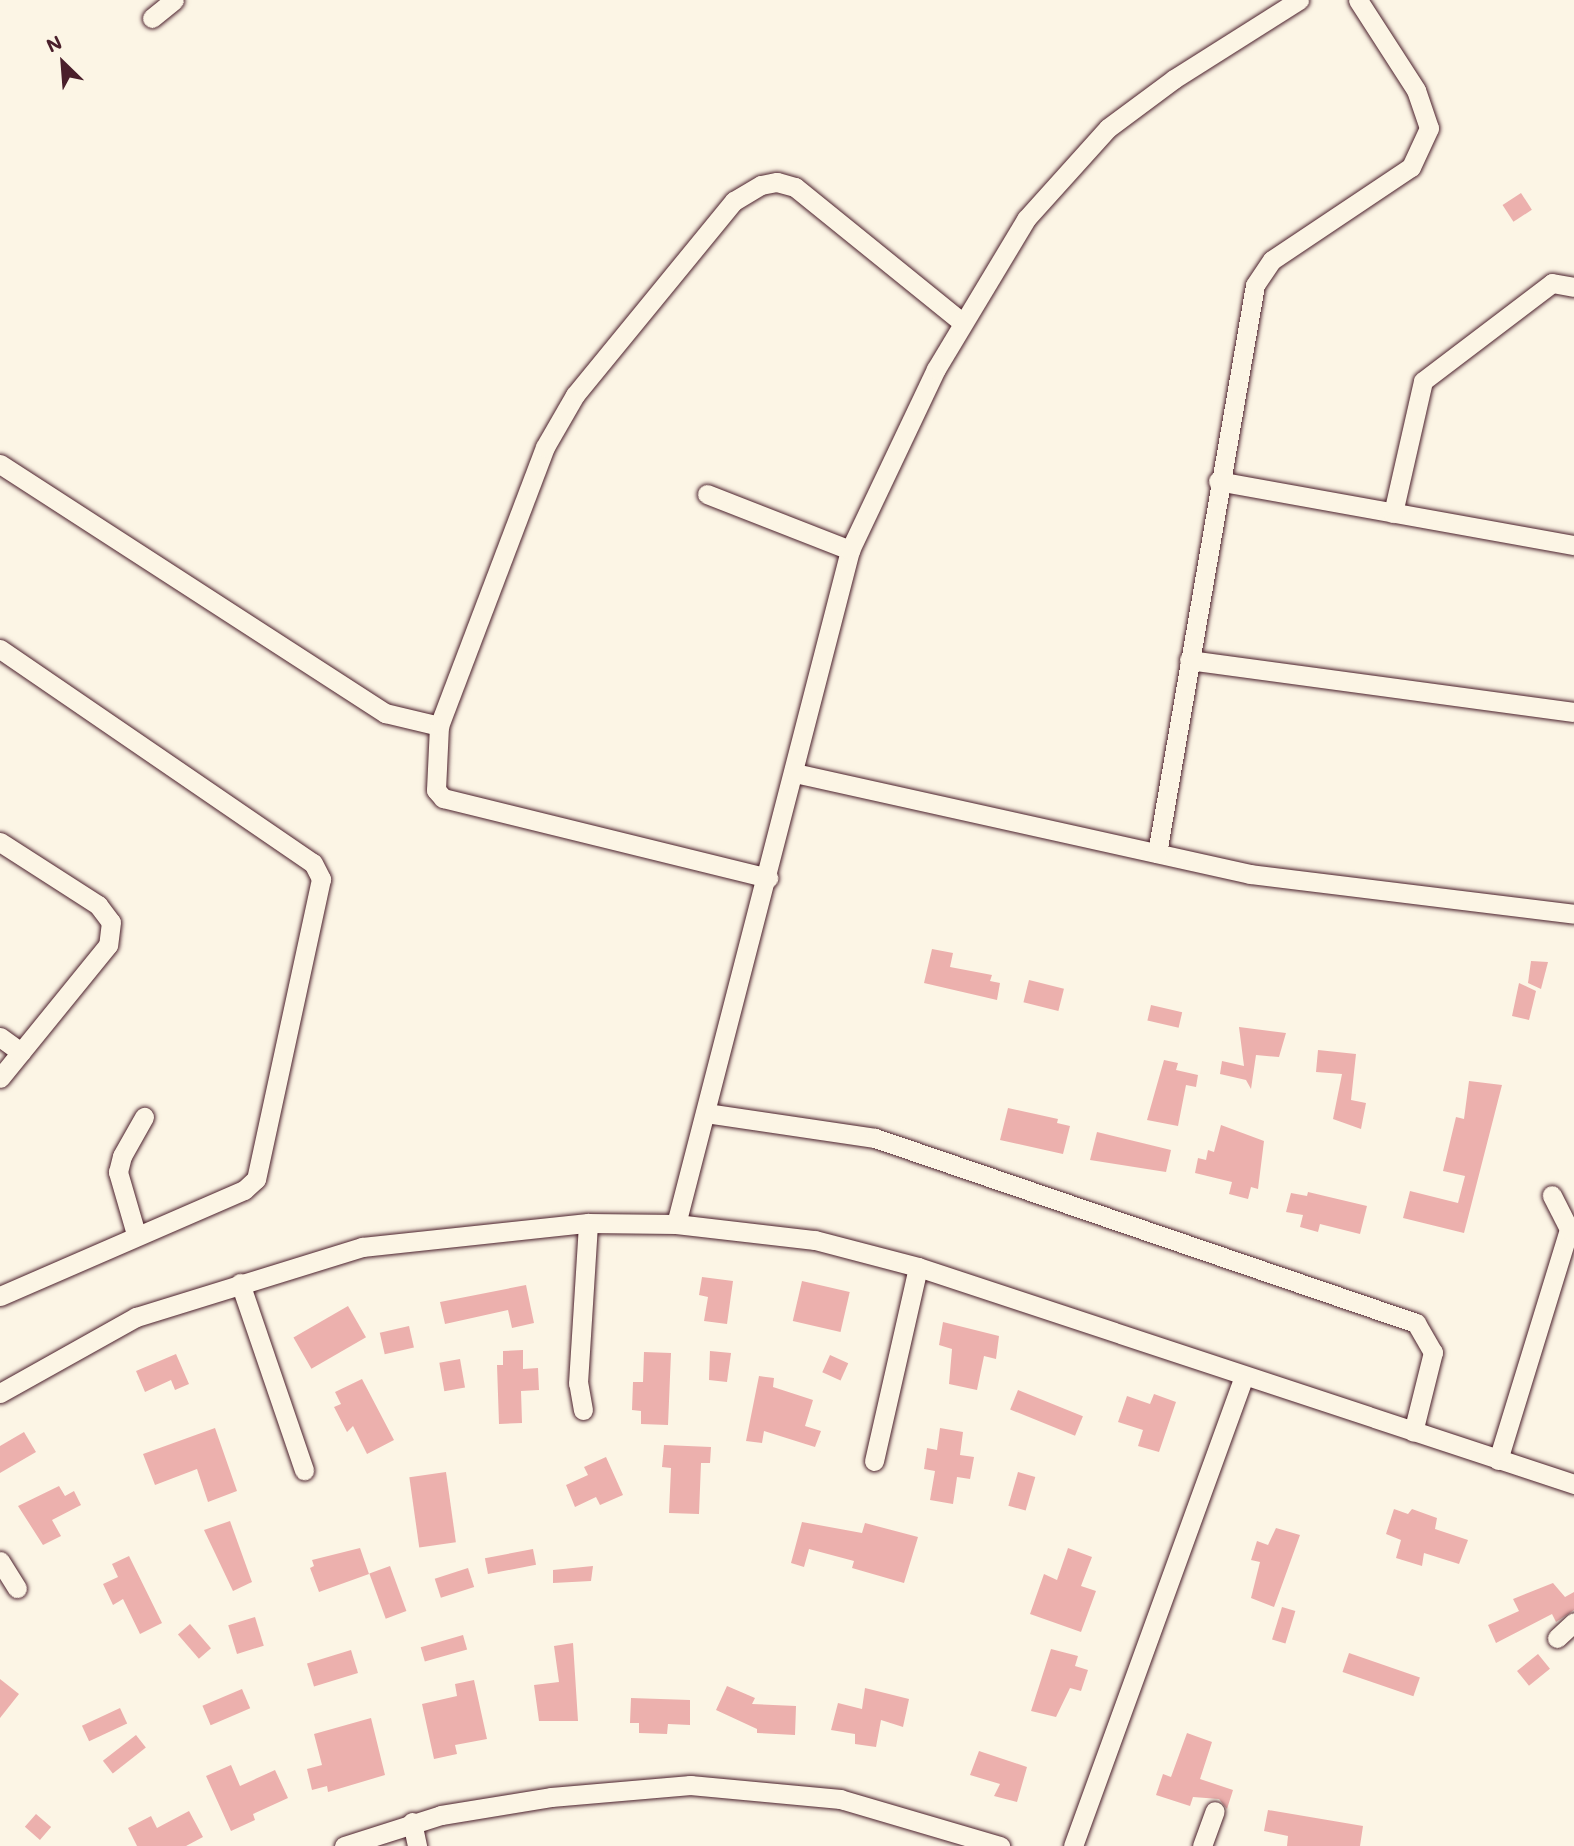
<!DOCTYPE html>
<html>
<head>
<meta charset="utf-8">
<style>
  body { margin:0 }
  #map { position:relative; width:1574px; height:1846px; overflow:hidden; background:#fcf5e5; font-family:Mali,sans-serif }
  div>[style] { position:absolute }
  [style*='--x'] { left:calc(var(--x)*1px); top:calc(var(--y)*1px); width:calc(var(--w)*1px); rotate:calc(var(--a)*1deg) }
  .building>* { inset:0; background:#ecb0ad; transform-origin:0 0 }
  .roads { filter:drop-shadow(0 0 2px #4a1f2b) drop-shadow(0 0 2px #4a1f2b) }
  .minor>* { height:19px; margin:-9.5px; padding:0 9.5px; transform-origin:9.5px; border-radius:9.5px; background:#fcf5e5 }
  span { translate:-50% -50%; white-space:nowrap; text-align:center; line-height:1.15; -webkit-text-stroke:7px #fcf5e5; paint-order:stroke }
  .north { position:absolute; left:28px; top:28px; width:70px; height:70px; -webkit-text-stroke:5px #fcf5e5; paint-order:stroke; rotate:335deg; font-size:19px; font-weight:700; line-height:28px; text-align:center; color:#4a1f2b }
  .north::after { content:''; display:block; margin:auto; width:24px; height:32px; background:#4a1f2b; clip-path:polygon(50% 0,100% 100%,50% 72%,0 100%) }
</style>
</head>
<body>
<div id="map">
  <div class="building">
    <div style="left:1521px;top:193px;width:20px;height:22px;rotate:57deg"></div>
    <div style="clip-path:polygon(932px 949px,953px 953px,950px 967px,992px 975px,990px 981px,1000px 983px,997px 1000px,924px 983px)"></div>
    <div style="clip-path:polygon(1531px 961px,1548px 962px,1541px 989px,1528px 983px)"></div>
    <div style="left:1029px;top:980px;width:36px;height:23px;rotate:14deg"></div>
    <div style="clip-path:polygon(1519px 983px,1536px 991px,1529px 1020px,1512px 1016px)"></div>
    <div style="left:1151px;top:1005px;width:32px;height:16px;rotate:13deg"></div>
    <div style="clip-path:polygon(1239px 1027px,1286px 1033px,1279px 1057px,1256px 1055px,1251px 1089px,1246px 1080px,1220px 1074px,1222px 1061px,1244px 1066px)"></div>
    <div style="clip-path:polygon(1318px 1050px,1356px 1054px,1351px 1100px,1366px 1103px,1361px 1129px,1333px 1119px,1342px 1074px,1316px 1072px)"></div>
    <div style="clip-path:polygon(1164px 1060px,1178px 1063px,1176px 1070px,1198px 1075px,1196px 1087px,1186px 1085px,1178px 1126px,1147px 1120px)"></div>
    <div style="clip-path:polygon(1469px 1081px,1502px 1085px,1464px 1233px,1403px 1218px,1410px 1191px,1458px 1203px,1465px 1176px,1443px 1171px,1456px 1117px,1464px 1119px)"></div>
    <div style="clip-path:polygon(1008px 1108px,1058px 1119px,1057px 1123px,1070px 1126px,1063px 1154px,1000px 1140px)"></div>
    <div style="clip-path:polygon(1221px 1125px,1264px 1141px,1258px 1189px,1251px 1187px,1248px 1199px,1229px 1194px,1232px 1182px,1195px 1173px,1198px 1158px,1206px 1160px,1208px 1150px,1214px 1152px)"></div>
    <div style="clip-path:polygon(1097px 1132px,1171px 1150px,1166px 1172px,1090px 1160px)"></div>
    <div style="clip-path:polygon(1308px 1192px,1367px 1206px,1360px 1234px,1320px 1224px,1318px 1232px,1300px 1227px,1303px 1215px,1286px 1212px,1291px 1193px,1307px 1196px)"></div>
    <div style="clip-path:polygon(702px 1277px,733px 1281px,727px 1324px,704px 1321px,708px 1297px,699px 1295px)"></div>
    <div style="left:802px;top:1281px;width:49px;height:41px;rotate:13deg"></div>
    <div style="clip-path:polygon(526px 1285px,534px 1323px,512px 1328px,508px 1310px,445px 1324px,440px 1302px)"></div>
    <div style="left:348px;top:1306px;width:36px;height:63px;rotate:60deg"></div>
    <div style="clip-path:polygon(943px 1322px,999px 1336px,996px 1359px,984px 1356px,977px 1390px,949px 1384px,952px 1349px,939px 1345px)"></div>
    <div style="left:409px;top:1326px;width:22px;height:30px;rotate:77deg"></div>
    <div style="clip-path:polygon(523px 1350px,523px 1369px,538px 1368px,539px 1390px,521px 1391px,522px 1423px,499px 1424px,497px 1365px,503px 1365px,503px 1351px)"></div>
    <div style="clip-path:polygon(710px 1351px,731px 1353px,727px 1382px,709px 1380px)"></div>
    <div style="clip-path:polygon(644px 1352px,671px 1353px,668px 1425px,641px 1424px,641px 1411px,632px 1410px,633px 1382px,643px 1382px)"></div>
    <div style="clip-path:polygon(176px 1354px,189px 1384px,175px 1390px,171px 1380px,145px 1392px,136px 1371px)"></div>
    <div style="left:830px;top:1355px;width:20px;height:19px;rotate:24deg"></div>
    <div style="left:460px;top:1359px;width:29px;height:21px;rotate:80deg"></div>
    <div style="clip-path:polygon(759px 1376px,774px 1378px,773px 1387px,813px 1400px,805px 1426px,821px 1431px,815px 1447px,764px 1431px,762px 1443px,746px 1441px)"></div>
    <div style="clip-path:polygon(362px 1379px,394px 1440px,367px 1454px,353px 1426px,347px 1432px,334px 1407px,341px 1404px,335px 1392px)"></div>
    <div style="left:1018px;top:1390px;width:70px;height:21px;rotate:22deg"></div>
    <div style="clip-path:polygon(1154px 1394px,1176px 1402px,1159px 1452px,1138px 1446px,1143px 1430px,1118px 1422px,1127px 1396px,1150px 1404px)"></div>
    <div style="clip-path:polygon(215px 1428px,237px 1491px,208px 1502px,197px 1469px,155px 1485px,143px 1454px)"></div>
    <div style="clip-path:polygon(940px 1428px,963px 1432px,960px 1455px,974px 1457px,970px 1479px,957px 1477px,953px 1504px,930px 1500px,935px 1471px,924px 1469px,927px 1448px,937px 1450px)"></div>
    <div style="clip-path:polygon(24px 1432px,36px 1452px,0 1473px,0 1446px)"></div>
    <div style="clip-path:polygon(664px 1445px,711px 1447px,710px 1463px,701px 1463px,699px 1514px,669px 1513px,671px 1468px,662px 1467px)"></div>
    <div style="clip-path:polygon(606px 1457px,623px 1495px,600px 1505px,596px 1497px,575px 1507px,566px 1485px,588px 1475px,584px 1467px)"></div>
    <div style="left:446px;top:1472px;width:71px;height:37px;rotate:82deg"></div>
    <div style="left:1018px;top:1472px;width:18px;height:35px;rotate:16deg"></div>
    <div style="clip-path:polygon(59px 1486px,65px 1496px,74px 1491px,81px 1505px,52px 1520px,61px 1536px,43px 1545px,18px 1506px)"></div>
    <div style="clip-path:polygon(1394px 1509px,1408px 1514px,1412px 1509px,1437px 1518px,1435px 1529px,1468px 1540px,1459px 1564px,1424px 1553px,1422px 1566px,1396px 1558px,1401px 1540px,1386px 1534px)"></div>
    <div style="clip-path:polygon(230px 1521px,252px 1582px,233px 1591px,204px 1530px)"></div>
    <div style="clip-path:polygon(802px 1522px,862px 1533px,865px 1523px,918px 1537px,904px 1583px,852px 1568px,854px 1561px,809px 1549px,804px 1567px,791px 1563px)"></div>
    <div style="clip-path:polygon(1276px 1528px,1300px 1535px,1274px 1607px,1251px 1598px,1260px 1562px,1251px 1560px,1257px 1541px,1268px 1545px)"></div>
    <div style="clip-path:polygon(360px 1548px,369px 1574px,319px 1592px,310px 1568px,314px 1566px,312px 1560px)"></div>
    <div style="clip-path:polygon(1068px 1548px,1092px 1557px,1081px 1586px,1096px 1591px,1081px 1632px,1030px 1614px,1044px 1574px,1057px 1580px)"></div>
    <div style="left:533px;top:1549px;width:16px;height:49px;rotate:79deg"></div>
    <div style="clip-path:polygon(129px 1556px,162px 1623px,140px 1634px,123px 1599px,113px 1605px,103px 1584px,118px 1577px,112px 1564px)"></div>
    <div style="left:390px;top:1566px;width:48px;height:22px;rotate:70deg"></div>
    <div style="clip-path:polygon(593px 1566px,591px 1581px,553px 1583px,553px 1570px)"></div>
    <div style="left:468px;top:1568px;width:20px;height:35px;rotate:72deg"></div>
    <div style="clip-path:polygon(1553px 1583px,1565px 1597px,1574px 1592px,1574px 1610px,1556px 1622px,1552px 1614px,1496px 1643px,1488px 1625px,1519px 1611px,1513px 1599px)"></div>
    <div style="left:1282px;top:1607px;width:14px;height:34px;rotate:17deg"></div>
    <div style="left:255px;top:1617px;width:30px;height:28px;rotate:73deg"></div>
    <div style="left:190px;top:1624px;width:32px;height:16px;rotate:49deg"></div>
    <div style="left:463px;top:1635px;width:15px;height:44px;rotate:74deg"></div>
    <div style="clip-path:polygon(573px 1643px,578px 1721px,539px 1721px,534px 1685px,559px 1682px,554px 1646px)"></div>
    <div style="clip-path:polygon(1051px 1649px,1078px 1656px,1075px 1666px,1088px 1670px,1081px 1691px,1070px 1688px,1056px 1717px,1031px 1711px)"></div>
    <div style="left:351px;top:1650px;width:24px;height:46px;rotate:73deg"></div>
    <div style="left:1349px;top:1653px;width:75px;height:20px;rotate:19deg"></div>
    <div style="left:1538px;top:1654px;width:19px;height:27px;rotate:51deg"></div>
    <div style="clip-path:polygon(0 1679px,19px 1694px,0 1718px)"></div>
    <div style="clip-path:polygon(474px 1680px,487px 1739px,455px 1745px,457px 1754px,434px 1759px,422px 1704px,457px 1696px,455px 1684px)"></div>
    <div style="clip-path:polygon(727px 1686px,755px 1698px,752px 1704px,796px 1706px,795px 1735px,757px 1733px,757px 1729px,716px 1710px)"></div>
    <div style="clip-path:polygon(865px 1688px,909px 1699px,903px 1727px,881px 1720px,876px 1747px,855px 1744px,855px 1734px,831px 1730px,838px 1703px,862px 1709px)"></div>
    <div style="left:242px;top:1689px;width:21px;height:43px;rotate:67deg"></div>
    <div style="clip-path:polygon(631px 1698px,690px 1700px,690px 1725px,668px 1724px,667px 1734px,639px 1733px,639px 1723px,630px 1723px)"></div>
    <div style="left:120px;top:1708px;width:17px;height:42px;rotate:65deg"></div>
    <div style="clip-path:polygon(371px 1718px,385px 1775px,328px 1792px,327px 1786px,312px 1790px,307px 1769px,322px 1765px,314px 1734px)"></div>
    <div style="clip-path:polygon(1187px 1733px,1212px 1742px,1200px 1779px,1233px 1790px,1227px 1809px,1219px 1799px,1193px 1797px,1190px 1806px,1156px 1795px,1163px 1774px,1171px 1777px)"></div>
    <div style="left:136px;top:1735px;width:16px;height:42px;rotate:52deg"></div>
    <div style="clip-path:polygon(979px 1751px,1027px 1767px,1017px 1802px,994px 1796px,1000px 1784px,970px 1775px)"></div>
    <div style="clip-path:polygon(231px 1765px,240px 1786px,275px 1770px,288px 1798px,253px 1814px,255px 1820px,231px 1831px,206px 1776px)"></div>
    <div style="clip-path:polygon(1268px 1810px,1363px 1826px,1360px 1846px,1287px 1846px,1288px 1836px,1264px 1831px)"></div>
    <div style="clip-path:polygon(189px 1811px,203px 1837px,186px 1846px,137px 1846px,128px 1828px,151px 1816px,157px 1828px)"></div>
    <div style="left:36px;top:1814px;width:20px;height:17px;rotate:41deg"></div>
  </div>
  <div class="roads">
    <div class="minor">
      <div style="--x:152;--y:18;--w:28;--a:-39"></div>
      <div style="--x:0;--y:464;--w:459;--a:32.9"></div>
      <div style="--x:385;--y:713;--w:56;--a:13.5"></div>
      <div style="--x:439;--y:726;--w:64;--a:92.7"></div>
      <div style="--x:436;--y:790;--w:11;--a:49"></div>
      <div style="--x:443;--y:798;--w:335;--a:13.8"></div>
      <div style="--x:1218;--y:481;--w:362;--a:10.2"></div>
      <div style="--x:707;--y:494;--w:154;--a:21.4"></div>
      <div style="--x:1393;--y:513;--w:135;--a:-77.2"></div>
      <div style="--x:1423;--y:381;--w:162;--a:-37.2"></div>
      <div style="--x:1552;--y:283;--w:22;--a:10"></div>
      <div style="--x:0;--y:649;--w:379;--a:34.4"></div>
      <div style="--x:313;--y:863;--w:18;--a:63"></div>
      <div style="--x:321;--y:879;--w:307;--a:102.2"></div>
      <div style="--x:256;--y:1179;--w:16;--a:137"></div>
      <div style="--x:244;--y:1190;--w:266;--a:156.5"></div>
      <div style="--x:1189;--y:660;--w:388;--a:7.7"></div>
      <div style="--x:439;--y:726;--w:298;--a:-69.2"></div>
      <div style="--x:545;--y:447;--w:60;--a:-60"></div>
      <div style="--x:575;--y:395;--w:251;--a:-50.7"></div>
      <div style="--x:734;--y:201;--w:31;--a:-31"></div>
      <div style="--x:761;--y:185;--w:16;--a:-11"></div>
      <div style="--x:777;--y:182;--w:19;--a:16"></div>
      <div style="--x:795;--y:187;--w:216;--a:39"></div>
      <div style="--x:795;--y:773;--w:466;--a:12.5"></div>
      <div style="--x:1250;--y:874;--w:326;--a:7"></div>
      <div style="--x:0;--y:842;--w:117;--a:32.7"></div>
      <div style="--x:98;--y:905;--w:21;--a:53"></div>
      <div style="--x:111;--y:922;--w:23;--a:97"></div>
      <div style="--x:108;--y:945;--w:171;--a:129.1"></div>
      <div style="--x:1157;--y:853;--w:576;--a:-80.21"></div>
      <div style="--x:1255;--y:285;--w:30;--a:-56"></div>
      <div style="--x:1272;--y:260;--w:167;--a:-33.8"></div>
      <div style="--x:1411;--y:167;--w:43;--a:-65.2"></div>
      <div style="--x:1429;--y:128;--w:40;--a:-108.9"></div>
      <div style="--x:1416;--y:90;--w:107;--a:-122.8"></div>
      <div style="--x:0;--y:1037;--w:26;--a:36"></div>
      <div style="--x:706;--y:1113;--w:171;--a:8.4"></div>
      <div style="--x:875;--y:1138;--w:572;--a:18.88"></div>
      <div style="--x:1416;--y:1323;--w:34;--a:60"></div>
      <div style="--x:1433;--y:1352;--w:82;--a:104"></div>
      <div style="--x:676;--y:1224;--w:696;--a:-75.52"></div>
      <div style="--x:850;--y:550;--w:200;--a:-64.6"></div>
      <div style="--x:936;--y:369;--w:175;--a:-59"></div>
      <div style="--x:1026;--y:219;--w:122;--a:-48"></div>
      <div style="--x:1108;--y:128;--w:82;--a:-36.6"></div>
      <div style="--x:1174;--y:79;--w:148;--a:-32.3"></div>
      <div style="--x:136;--y:1234;--w:65;--a:-106.2"></div>
      <div style="--x:118;--y:1172;--w:16;--a:-76"></div>
      <div style="--x:122;--y:1156;--w:45;--a:-60.6"></div>
      <div style="--x:240;--y:1283;--w:198;--a:71.1"></div>
      <div style="--x:0;--y:1393;--w:156;--a:-29.2"></div>
      <div style="--x:136;--y:1317;--w:237;--a:-17.2"></div>
      <div style="--x:362;--y:1247;--w:227;--a:-6.1"></div>
      <div style="--x:588;--y:1223;--w:88;--a:0.7"></div>
      <div style="--x:676;--y:1224;--w:140;--a:6.6"></div>
      <div style="--x:815;--y:1240;--w:106;--a:14.7"></div>
      <div style="--x:918;--y:1267;--w:691;--a:18.3"></div>
      <div style="--x:583;--y:1410;--w:27;--a:-100"></div>
      <div style="--x:578;--y:1383;--w:160;--a:-86.4"></div>
      <div style="--x:1498;--y:1460;--w:242;--a:-72.9"></div>
      <div style="--x:1569;--y:1229;--w:38;--a:-117"></div>
      <div style="--x:874;--y:1461;--w:199;--a:-77.2"></div>
      <div style="--x:0;--y:1561;--w:32;--a:58"></div>
      <div style="--x:1557;--y:1638;--w:23;--a:-43"></div>
      <div style="--x:412;--y:1822;--w:25;--a:78"></div>
      <div style="--x:344;--y:1846;--w:102;--a:-17.7"></div>
      <div style="--x:441;--y:1815;--w:111;--a:-9.3"></div>
      <div style="--x:551;--y:1797;--w:140;--a:-4.9"></div>
      <div style="--x:690;--y:1785;--w:151;--a:5.3"></div>
      <div style="--x:840;--y:1799;--w:167;--a:16.4"></div>
      <div style="--x:1073;--y:1846;--w:499;--a:-70"></div>
      <div style="--x:1202;--y:1846;--w:37;--a:-70"></div>
    </div>
  </div>
  <div class="north">N</div>
</div>
</body>
</html>
